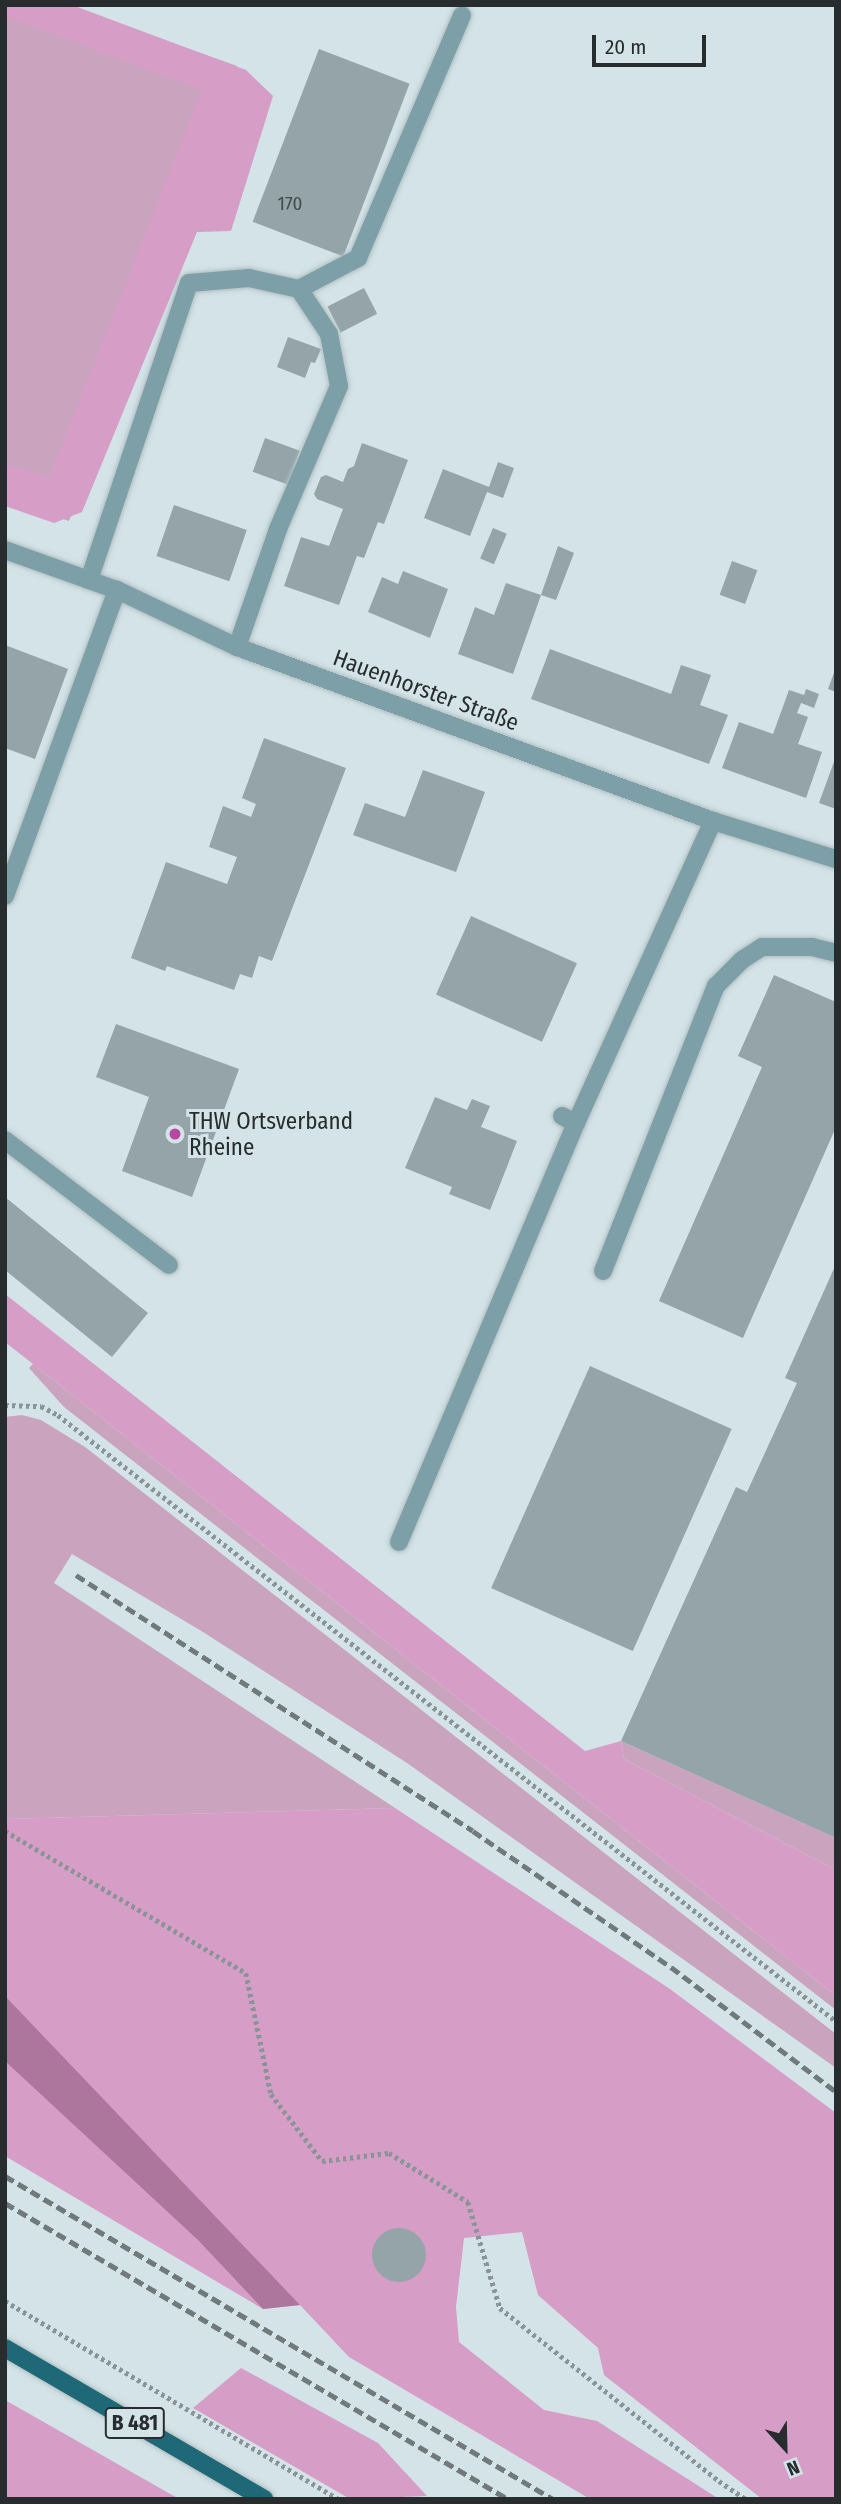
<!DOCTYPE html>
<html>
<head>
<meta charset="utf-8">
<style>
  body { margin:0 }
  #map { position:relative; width:841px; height:2504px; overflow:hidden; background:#d3e3e7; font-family:"Fira Sans Condensed",sans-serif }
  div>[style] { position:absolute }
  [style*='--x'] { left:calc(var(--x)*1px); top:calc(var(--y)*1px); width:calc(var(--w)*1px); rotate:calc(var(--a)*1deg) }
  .green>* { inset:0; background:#caa3bf }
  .forest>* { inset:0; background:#d69dc6 }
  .water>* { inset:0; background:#ac769d }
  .building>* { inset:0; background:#94a4a8; transform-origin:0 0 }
  .round { border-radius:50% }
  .path>* { height:4.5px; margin-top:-2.25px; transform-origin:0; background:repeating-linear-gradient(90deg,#889497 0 3.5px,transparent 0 7px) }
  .roads { filter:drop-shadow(0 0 2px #b1bfc2) drop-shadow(0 0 2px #b1bfc2) }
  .minor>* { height:18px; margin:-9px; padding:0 9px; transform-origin:9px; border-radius:9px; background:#7d9fa7 }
  .major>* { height:18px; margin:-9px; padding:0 9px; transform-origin:9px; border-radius:9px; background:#1e6877 }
  .rail>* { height:5px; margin-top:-2.5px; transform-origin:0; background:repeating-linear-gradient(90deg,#707a7d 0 10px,transparent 0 15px) }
  .dots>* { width:19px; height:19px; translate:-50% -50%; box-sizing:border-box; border:4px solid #d3e3e7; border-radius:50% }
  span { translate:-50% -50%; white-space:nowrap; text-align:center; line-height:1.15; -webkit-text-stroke:6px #d3e3e7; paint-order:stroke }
  .number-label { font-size:19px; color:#424b4d }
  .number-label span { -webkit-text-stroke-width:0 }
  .shield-label span { padding:2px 5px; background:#d3e3e7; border:2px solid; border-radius:5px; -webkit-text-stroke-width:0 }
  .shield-label { font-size:21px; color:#272d2f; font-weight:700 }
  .street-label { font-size:23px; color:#272d2f }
  .poi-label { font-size:23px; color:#272d2f }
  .left { translate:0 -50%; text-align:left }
  .frame { position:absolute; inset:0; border:7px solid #272d2f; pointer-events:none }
  .north { position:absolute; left:750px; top:2413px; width:70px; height:70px; -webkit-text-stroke:5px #d3e3e7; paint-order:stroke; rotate:158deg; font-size:19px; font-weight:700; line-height:28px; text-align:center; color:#272d2f }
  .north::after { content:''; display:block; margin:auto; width:24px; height:32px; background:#272d2f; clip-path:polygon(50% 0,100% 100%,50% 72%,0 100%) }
  .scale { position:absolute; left:592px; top:35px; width:114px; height:32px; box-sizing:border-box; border:4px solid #272d2f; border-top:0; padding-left:9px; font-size:21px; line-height:24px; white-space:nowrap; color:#272d2f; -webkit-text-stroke:5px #d3e3e7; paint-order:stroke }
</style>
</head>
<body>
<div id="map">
  <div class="green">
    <div style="clip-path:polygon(5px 5px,66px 5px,237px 66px,69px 521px,5px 498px)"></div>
    <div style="clip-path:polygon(33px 1364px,836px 1996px,836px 2010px,64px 1407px,29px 1368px)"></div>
    <div style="clip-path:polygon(22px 1415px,41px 1420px,85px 1447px,836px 2034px,836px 2068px,407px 1763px,203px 1632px,72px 1554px,54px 1583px,395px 1808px,5px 1819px,5px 1417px)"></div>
    <div style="clip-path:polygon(621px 1741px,836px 1838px,836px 1870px,624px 1759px)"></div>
  </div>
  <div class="forest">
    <div style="clip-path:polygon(5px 5px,72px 5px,246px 70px,273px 96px,231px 231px,197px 232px,82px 512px,54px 523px,5px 506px,5px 464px,49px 478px,202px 90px,5px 16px)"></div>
    <div style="clip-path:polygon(5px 1294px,585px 1751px,621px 1741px,624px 1759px,836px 1870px,836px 1996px,5px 1342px)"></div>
    <div style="clip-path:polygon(395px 1808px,670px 1989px,836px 2113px,836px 2499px,762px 2499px,604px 2375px,598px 2348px,538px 2295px,522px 2232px,464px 2238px,456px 2307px,459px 2342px,544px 2410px,597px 2421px,719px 2499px,590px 2499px,349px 2357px,300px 2305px,263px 2309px,5px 2156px,5px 1819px)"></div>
    <div style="clip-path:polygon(241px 2368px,378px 2443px,427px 2496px,350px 2499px,193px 2408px)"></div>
    <div style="clip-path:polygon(5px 2400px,179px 2499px,5px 2499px)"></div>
  </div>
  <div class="water">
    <div style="clip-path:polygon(5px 1996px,300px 2305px,263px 2309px,198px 2240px,5px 2061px)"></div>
  </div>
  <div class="building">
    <div style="left:319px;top:49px;width:97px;height:185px;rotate:21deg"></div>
    <div style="left:364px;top:288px;width:29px;height:41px;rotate:63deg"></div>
    <div style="clip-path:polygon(288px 337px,321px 349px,315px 363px,311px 362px,305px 378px,277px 367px)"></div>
    <div style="left:265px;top:438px;width:37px;height:36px;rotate:20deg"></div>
    <div style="clip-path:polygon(362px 443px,408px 460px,384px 524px,378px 522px,364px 558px,357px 556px,339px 605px,284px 586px,301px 537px,329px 546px,343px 509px,317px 499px,314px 494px,321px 477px,326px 475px,343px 482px,348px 469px,354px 466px)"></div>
    <div style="clip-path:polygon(498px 462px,514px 468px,503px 498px,487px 492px,470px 536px,424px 518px,443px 469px,489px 487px)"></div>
    <div style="left:174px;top:505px;width:77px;height:54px;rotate:19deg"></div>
    <div style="left:493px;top:528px;width:15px;height:33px;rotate:23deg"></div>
    <div style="clip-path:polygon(558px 546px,574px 553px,556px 600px,541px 595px,513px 674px,458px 654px,475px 607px,494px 615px,506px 583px,541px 595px)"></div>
    <div style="left:732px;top:561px;width:27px;height:36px;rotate:20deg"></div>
    <div style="clip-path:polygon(403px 571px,448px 589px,430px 638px,368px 612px,382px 577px,398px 584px)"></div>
    <div style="clip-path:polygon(5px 645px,68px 669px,35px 759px,5px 748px)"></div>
    <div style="clip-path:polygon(550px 649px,671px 694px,681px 665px,711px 675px,700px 705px,728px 715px,709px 764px,531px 699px)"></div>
    <div style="clip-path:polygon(835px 670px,836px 670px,836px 692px,828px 689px)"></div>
    <div style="clip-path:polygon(806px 689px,819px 694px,814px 708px,801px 703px,797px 713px,808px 717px,798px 744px,822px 752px,806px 798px,722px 768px,739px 722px,773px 734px,789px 690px,804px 695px)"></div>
    <div style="clip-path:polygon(264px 738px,346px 768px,272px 961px,259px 956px,252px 978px,240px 974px,234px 990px,167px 966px,165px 971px,131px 958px,166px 862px,227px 884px,237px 857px,209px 847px,223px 806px,251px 817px,256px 804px,242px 798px)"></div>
    <div style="clip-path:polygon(835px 759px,836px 759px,836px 809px,819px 803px)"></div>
    <div style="clip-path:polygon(423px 770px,485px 792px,456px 872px,353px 835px,365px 803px,405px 817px)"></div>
    <div style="left:471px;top:916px;width:116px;height:86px;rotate:24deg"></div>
    <div style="clip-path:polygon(774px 975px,836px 1002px,836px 1127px,743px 1338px,659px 1301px,762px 1067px,738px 1056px)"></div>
    <div style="clip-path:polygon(116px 1024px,239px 1069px,192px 1197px,122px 1171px,149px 1097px,96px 1077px)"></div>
    <div style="clip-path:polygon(435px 1097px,467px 1110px,472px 1099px,490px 1106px,481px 1127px,517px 1141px,490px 1210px,449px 1194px,452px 1187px,405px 1168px)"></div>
    <div style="clip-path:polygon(5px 1197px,148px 1313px,112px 1357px,5px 1270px)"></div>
    <div style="clip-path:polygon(836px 1264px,836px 1838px,621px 1741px,736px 1487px,747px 1492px,797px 1383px,785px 1378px)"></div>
    <div style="left:590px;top:1366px;width:155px;height:243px;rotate:24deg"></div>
    <div class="round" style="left:372px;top:2228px;width:54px;height:54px"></div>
  </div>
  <div class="path">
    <div style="--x:5;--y:1405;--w:36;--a:2"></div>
    <div style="--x:41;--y:1406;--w:19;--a:28"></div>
    <div style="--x:58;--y:1415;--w:986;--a:37.92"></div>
    <div style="--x:5;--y:1831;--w:280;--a:30.5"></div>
    <div style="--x:246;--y:1973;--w:124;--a:78.3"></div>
    <div style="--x:271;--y:2094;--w:84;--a:52.7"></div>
    <div style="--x:322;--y:2161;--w:67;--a:-6.8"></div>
    <div style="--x:389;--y:2153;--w:93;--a:31.8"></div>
    <div style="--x:468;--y:2202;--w:111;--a:73.2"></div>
    <div style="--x:500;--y:2308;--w:279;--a:38.3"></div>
    <div style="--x:719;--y:2481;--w:32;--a:34"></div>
    <div style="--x:5;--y:2301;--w:388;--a:30.7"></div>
  </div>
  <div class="roads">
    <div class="minor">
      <div style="--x:5;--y:550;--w:119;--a:19.7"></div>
      <div style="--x:117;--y:590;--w:133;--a:25.4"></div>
      <div style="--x:237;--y:647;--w:507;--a:20.08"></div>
      <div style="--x:713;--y:821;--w:129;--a:17.2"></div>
      <div style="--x:89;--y:580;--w:313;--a:-71.4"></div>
      <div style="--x:189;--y:283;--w:60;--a:-4.8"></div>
      <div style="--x:249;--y:278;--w:51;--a:12.4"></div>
      <div style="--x:299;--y:289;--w:67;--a:-27.7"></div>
      <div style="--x:358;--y:258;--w:264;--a:-66.8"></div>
      <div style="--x:237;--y:647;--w:125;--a:-70.8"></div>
      <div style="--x:278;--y:529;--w:155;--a:-66.9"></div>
      <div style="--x:339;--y:386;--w:53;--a:-100.9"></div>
      <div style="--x:329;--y:334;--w:54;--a:-123.7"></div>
      <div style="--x:5;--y:896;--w:326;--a:-69.9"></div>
      <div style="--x:562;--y:1116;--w:16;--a:27"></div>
      <div style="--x:576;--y:1123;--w:332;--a:-65.6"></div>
      <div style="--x:5;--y:1140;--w:206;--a:37.3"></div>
      <div style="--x:603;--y:1271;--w:307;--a:-68.4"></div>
      <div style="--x:716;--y:986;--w:37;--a:-45"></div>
      <div style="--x:742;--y:960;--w:24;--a:-33"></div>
      <div style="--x:762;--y:947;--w:50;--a:0"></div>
      <div style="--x:812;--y:947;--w:25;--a:14"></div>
      <div style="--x:399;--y:1542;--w:455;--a:-67.1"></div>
    </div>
    <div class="major">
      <div style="--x:5;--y:2348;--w:300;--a:30.2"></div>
    </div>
  </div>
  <div class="rail">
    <div style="--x:76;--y:1575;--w:472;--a:32.8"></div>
    <div style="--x:473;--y:1831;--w:240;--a:34.5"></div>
    <div style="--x:671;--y:1967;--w:207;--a:37.1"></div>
    <div style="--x:5;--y:2176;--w:636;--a:30.52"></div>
    <div style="--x:5;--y:2203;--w:584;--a:30.48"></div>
  </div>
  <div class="dots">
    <div style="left:175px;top:1134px;background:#b946a0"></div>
  </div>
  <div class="number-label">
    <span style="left:290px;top:204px">170</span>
  </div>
  <div class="shield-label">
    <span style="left:135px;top:2423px">B 481</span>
  </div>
  <div class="street-label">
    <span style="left:426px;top:690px;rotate:20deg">Hauenhorster Straße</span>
  </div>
  <div class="poi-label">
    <span class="left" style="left:189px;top:1134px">THW Ortsverband<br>Rheine</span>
  </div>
  <div class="frame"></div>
  <div class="north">N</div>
  <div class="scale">20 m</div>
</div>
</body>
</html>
